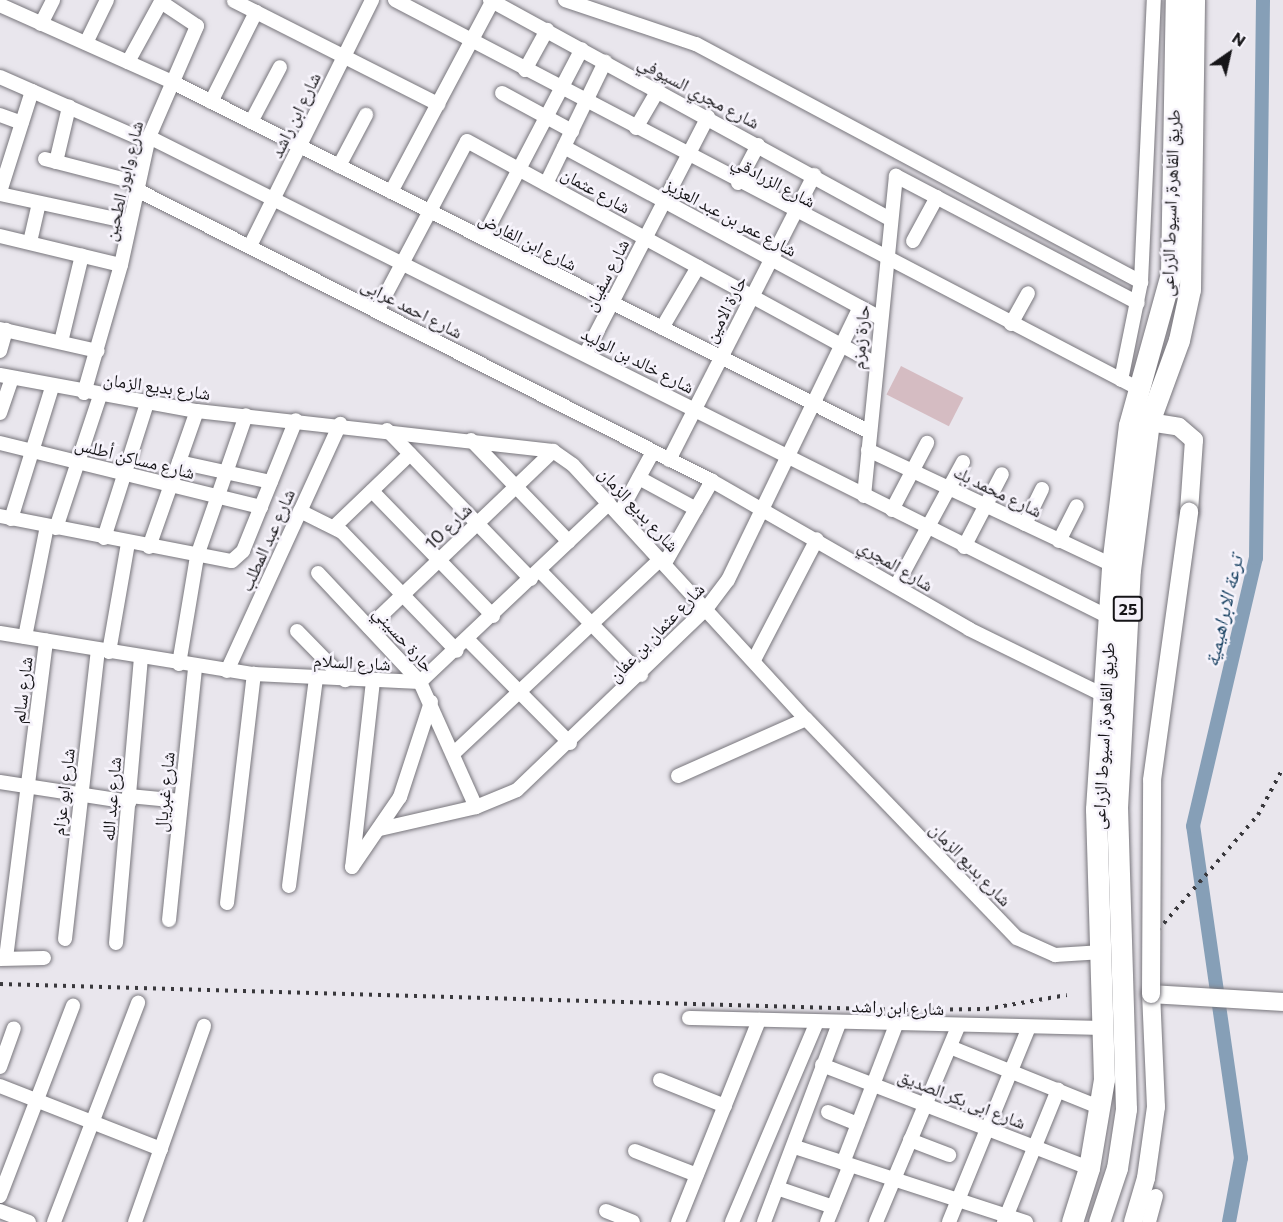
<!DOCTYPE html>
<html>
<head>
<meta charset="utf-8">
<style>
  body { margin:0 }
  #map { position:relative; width:1283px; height:1222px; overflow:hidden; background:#e9e6ed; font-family:Commissioner,"Noto Naskh Arabic",sans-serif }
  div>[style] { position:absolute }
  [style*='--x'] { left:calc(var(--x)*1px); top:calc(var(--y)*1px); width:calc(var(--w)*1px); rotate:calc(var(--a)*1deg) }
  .green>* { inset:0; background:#d5bcc2; transform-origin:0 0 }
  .canal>* { height:14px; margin:-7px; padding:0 7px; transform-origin:7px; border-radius:7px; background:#869fb7 }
  .roads { filter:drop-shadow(0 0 2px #78767c) drop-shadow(0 0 2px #78767c) }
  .minor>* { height:14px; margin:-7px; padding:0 7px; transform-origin:7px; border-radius:7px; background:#fff }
  .major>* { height:18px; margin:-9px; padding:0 9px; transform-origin:9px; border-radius:9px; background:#fff }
  .highway>* { height:21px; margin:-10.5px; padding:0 10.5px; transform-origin:10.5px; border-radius:10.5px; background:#fff }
  .rail>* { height:4px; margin-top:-2px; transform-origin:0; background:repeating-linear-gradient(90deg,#39383c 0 3px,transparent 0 9px) }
  .bridges { filter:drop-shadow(0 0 2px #78767c) drop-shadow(0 0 2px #78767c) }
  .major-bridge>* { height:18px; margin:-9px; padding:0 9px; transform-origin:9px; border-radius:9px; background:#fff }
  span { translate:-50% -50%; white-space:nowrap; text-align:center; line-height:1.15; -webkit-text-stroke:5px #f6f3fb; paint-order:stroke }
  .shield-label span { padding:2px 4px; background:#f6f3fb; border:2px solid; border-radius:4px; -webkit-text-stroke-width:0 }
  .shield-label { font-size:16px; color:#161518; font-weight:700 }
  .street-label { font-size:18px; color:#161518 }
  .water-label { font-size:20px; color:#133d5e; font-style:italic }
  .north { position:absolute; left:1199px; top:24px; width:60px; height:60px; -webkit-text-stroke:4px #f6f3fb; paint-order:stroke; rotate:34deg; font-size:16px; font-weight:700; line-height:24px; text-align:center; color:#161518 }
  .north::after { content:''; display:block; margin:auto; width:21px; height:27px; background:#161518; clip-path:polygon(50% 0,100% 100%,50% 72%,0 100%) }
</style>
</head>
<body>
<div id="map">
  <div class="green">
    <div style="left:901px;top:366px;width:70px;height:32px;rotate:27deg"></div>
  </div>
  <div class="canal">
    <div style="--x:1229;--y:1222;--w:65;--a:-79.4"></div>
    <div style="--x:1241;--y:1158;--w:335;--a:-98.2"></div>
    <div style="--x:1193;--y:826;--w:275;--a:-76.8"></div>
    <div style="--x:1256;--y:558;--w:558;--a:-89.28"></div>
  </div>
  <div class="roads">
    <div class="minor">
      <div style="--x:395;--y:0;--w:840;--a:27.6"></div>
      <div style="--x:490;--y:0;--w:455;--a:28.7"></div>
      <div style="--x:565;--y:0;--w:138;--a:18.6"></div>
      <div style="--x:696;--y:44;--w:505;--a:28.14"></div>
      <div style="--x:234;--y:1;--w:229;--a:26.8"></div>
      <div style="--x:0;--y:5;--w:186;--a:24.1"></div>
      <div style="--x:170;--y:81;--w:783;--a:26.63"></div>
      <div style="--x:41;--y:24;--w:27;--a:-63"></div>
      <div style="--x:86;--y:43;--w:48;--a:-64"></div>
      <div style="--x:128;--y:62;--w:71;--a:-61.3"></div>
      <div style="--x:525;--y:70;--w:46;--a:-61.2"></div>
      <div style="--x:0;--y:77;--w:162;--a:23.7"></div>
      <div style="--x:502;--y:93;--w:80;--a:28.5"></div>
      <div style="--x:211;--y:102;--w:101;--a:-63.4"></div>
      <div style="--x:0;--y:115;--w:23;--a:20"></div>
      <div style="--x:251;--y:122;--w:62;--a:-62.2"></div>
      <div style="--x:636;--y:128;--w:44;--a:-59.9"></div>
      <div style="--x:149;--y:137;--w:1073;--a:26.57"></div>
      <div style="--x:564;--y:147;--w:359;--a:28.4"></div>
      <div style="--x:45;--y:159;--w:96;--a:14.5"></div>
      <div style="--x:56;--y:162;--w:57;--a:-76.7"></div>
      <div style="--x:339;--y:166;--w:58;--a:-62.1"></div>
      <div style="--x:738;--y:183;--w:43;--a:-62.2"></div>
      <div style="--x:546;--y:184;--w:136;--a:-64.2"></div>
      <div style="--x:137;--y:190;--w:644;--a:26.84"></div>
      <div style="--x:712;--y:481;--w:297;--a:29.9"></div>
      <div style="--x:969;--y:629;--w:154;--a:26.2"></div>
      <div style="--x:0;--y:192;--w:106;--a:-72.4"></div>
      <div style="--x:391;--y:192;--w:217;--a:-62"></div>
      <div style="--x:0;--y:194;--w:133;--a:12.2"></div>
      <div style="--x:0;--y:236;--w:124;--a:13.5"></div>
      <div style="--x:483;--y:238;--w:213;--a:-62.4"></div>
      <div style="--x:913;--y:241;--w:50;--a:-61.4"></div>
      <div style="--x:30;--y:242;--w:39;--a:-77"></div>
      <div style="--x:250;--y:246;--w:275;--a:-63.6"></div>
      <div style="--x:377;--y:311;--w:192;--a:-62.1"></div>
      <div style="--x:467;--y:141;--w:466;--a:28.6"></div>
      <div style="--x:1011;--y:324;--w:35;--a:-61"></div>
      <div style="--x:662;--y:328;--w:71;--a:-59.5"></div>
      <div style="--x:0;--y:329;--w:100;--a:12.7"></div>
      <div style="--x:61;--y:342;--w:89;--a:-76.4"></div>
      <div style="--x:0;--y:351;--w:22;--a:-74"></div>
      <div style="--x:586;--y:353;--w:266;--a:-62.7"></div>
      <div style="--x:0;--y:375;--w:200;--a:10.4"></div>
      <div style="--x:197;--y:411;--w:358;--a:6.4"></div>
      <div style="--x:553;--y:451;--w:24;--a:35"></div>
      <div style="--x:573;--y:465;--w:345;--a:47.5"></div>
      <div style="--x:806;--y:719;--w:304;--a:46.1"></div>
      <div style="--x:1017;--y:938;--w:42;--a:24.1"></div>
      <div style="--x:1055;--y:955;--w:48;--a:-3.6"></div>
      <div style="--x:1121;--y:380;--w:100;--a:-78.5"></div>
      <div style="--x:1141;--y:282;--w:282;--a:-87.4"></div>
      <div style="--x:84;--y:393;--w:133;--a:-73.9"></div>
      <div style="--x:121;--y:265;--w:131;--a:-77.7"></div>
      <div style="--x:149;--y:137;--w:121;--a:-66.6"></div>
      <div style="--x:197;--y:26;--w:43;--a:-146.3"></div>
      <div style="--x:0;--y:413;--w:37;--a:-71"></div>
      <div style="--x:387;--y:430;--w:207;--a:46"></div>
      <div style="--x:471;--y:440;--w:141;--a:46.1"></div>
      <div style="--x:0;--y:443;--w:269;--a:13.8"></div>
      <div style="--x:868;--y:450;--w:270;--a:25.2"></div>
      <div style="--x:669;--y:460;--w:320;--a:-63"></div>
      <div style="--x:179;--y:462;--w:94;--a:12.3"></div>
      <div style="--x:639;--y:478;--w:65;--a:28.5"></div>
      <div style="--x:372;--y:491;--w:174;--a:45.9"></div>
      <div style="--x:864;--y:496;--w:322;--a:-84.3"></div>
      <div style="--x:896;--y:176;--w:273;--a:27.7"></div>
      <div style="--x:892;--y:510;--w:76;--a:-62.4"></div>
      <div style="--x:300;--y:511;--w:47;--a:26.6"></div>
      <div style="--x:342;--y:532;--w:165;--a:46"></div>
      <div style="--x:619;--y:514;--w:71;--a:-61.3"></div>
      <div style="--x:0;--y:516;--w:236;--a:11"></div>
      <div style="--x:232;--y:561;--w:15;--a:-42"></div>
      <div style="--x:243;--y:551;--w:141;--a:-68"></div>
      <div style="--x:11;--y:519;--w:138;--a:-72.7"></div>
      <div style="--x:1025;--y:524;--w:39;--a:-64"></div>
      <div style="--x:335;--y:526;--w:104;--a:-43.8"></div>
      <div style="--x:56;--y:528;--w:139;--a:-71.6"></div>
      <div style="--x:104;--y:538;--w:142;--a:-72.3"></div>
      <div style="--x:1059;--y:541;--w:39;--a:-63"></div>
      <div style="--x:149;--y:547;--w:144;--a:-70.6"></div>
      <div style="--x:964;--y:547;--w:82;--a:-62.5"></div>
      <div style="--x:665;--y:563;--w:95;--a:-60.2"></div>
      <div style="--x:540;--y:571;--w:145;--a:45.8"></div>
      <div style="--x:318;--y:573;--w:149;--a:46.9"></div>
      <div style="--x:420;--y:682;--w:137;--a:65.9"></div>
      <div style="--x:896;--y:586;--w:141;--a:-61.6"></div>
      <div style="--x:369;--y:627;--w:255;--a:-43.7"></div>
      <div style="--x:297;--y:631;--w:69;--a:45.6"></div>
      <div style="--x:0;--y:633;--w:257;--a:9.2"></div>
      <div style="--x:254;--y:674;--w:166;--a:2.8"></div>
      <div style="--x:420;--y:682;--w:260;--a:-43.4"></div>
      <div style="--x:25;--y:637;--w:113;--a:-78.8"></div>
      <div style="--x:468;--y:640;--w:145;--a:45.3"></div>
      <div style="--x:109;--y:652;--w:111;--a:-80.1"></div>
      <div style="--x:754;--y:660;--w:136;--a:-62.5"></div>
      <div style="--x:179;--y:664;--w:109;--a:-80.5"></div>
      <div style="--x:197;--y:556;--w:149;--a:-70.8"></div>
      <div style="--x:227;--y:671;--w:272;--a:-65.4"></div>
      <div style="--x:373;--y:681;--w:187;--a:96.4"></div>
      <div style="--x:352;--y:867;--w:85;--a:-55.6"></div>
      <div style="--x:400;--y:797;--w:100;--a:-71.9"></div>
      <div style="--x:453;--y:754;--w:285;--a:-43.2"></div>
      <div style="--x:678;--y:776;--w:140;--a:-24"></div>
      <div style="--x:0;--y:782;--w:131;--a:8.8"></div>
      <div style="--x:129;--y:796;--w:52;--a:5.5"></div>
      <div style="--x:380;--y:829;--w:98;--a:-12.9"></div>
      <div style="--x:476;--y:807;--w:44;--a:-22.5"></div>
      <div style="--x:517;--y:790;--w:262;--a:-43.8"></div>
      <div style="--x:706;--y:609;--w:36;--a:-53"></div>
      <div style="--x:728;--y:580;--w:303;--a:-64.2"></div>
      <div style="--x:289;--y:886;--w:210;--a:-82.6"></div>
      <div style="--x:227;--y:903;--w:231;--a:-83.3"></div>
      <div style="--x:169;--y:920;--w:254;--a:-84.1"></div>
      <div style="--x:65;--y:939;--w:291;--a:-83.5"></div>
      <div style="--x:116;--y:943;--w:286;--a:-85"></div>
      <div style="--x:6;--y:958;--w:320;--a:-82.8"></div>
      <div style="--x:0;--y:959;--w:44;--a:-1.3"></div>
      <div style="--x:689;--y:1018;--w:417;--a:1.4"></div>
      <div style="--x:950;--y:1047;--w:163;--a:22"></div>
      <div style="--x:822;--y:1065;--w:286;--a:21.1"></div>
      <div style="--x:0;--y:1067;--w:41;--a:-70.3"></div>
      <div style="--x:660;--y:1080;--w:70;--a:21.8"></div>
      <div style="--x:0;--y:1086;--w:173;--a:21.4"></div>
      <div style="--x:828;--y:1112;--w:32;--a:22"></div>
      <div style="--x:910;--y:1140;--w:42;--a:21"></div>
      <div style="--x:795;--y:1147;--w:243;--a:18"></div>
      <div style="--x:635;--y:1151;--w:66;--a:21.2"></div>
      <div style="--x:843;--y:1163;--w:148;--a:-69"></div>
      <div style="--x:777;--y:1188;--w:59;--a:18.7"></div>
      <div style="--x:0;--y:1196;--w:204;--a:-69"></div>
      <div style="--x:0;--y:1211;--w:31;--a:21"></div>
      <div style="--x:606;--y:1211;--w:29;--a:22"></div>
      <div style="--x:54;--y:1222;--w:235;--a:-69"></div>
      <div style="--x:135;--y:1222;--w:208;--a:-70.6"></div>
      <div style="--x:678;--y:1222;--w:218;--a:-68.1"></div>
      <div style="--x:732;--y:1222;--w:217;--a:-67"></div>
      <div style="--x:764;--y:1222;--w:213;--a:-69.3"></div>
      <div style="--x:827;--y:1222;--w:61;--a:-68"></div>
      <div style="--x:876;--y:1222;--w:212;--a:-67.2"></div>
      <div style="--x:949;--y:1222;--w:209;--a:-67.7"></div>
      <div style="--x:1004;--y:1222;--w:143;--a:-67.8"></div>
      <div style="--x:1149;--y:1222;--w:27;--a:-75"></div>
    </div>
    <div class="major">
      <div style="--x:1149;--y:422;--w:30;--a:9"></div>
      <div style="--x:1179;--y:427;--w:20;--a:41"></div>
      <div style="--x:1194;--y:440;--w:72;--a:94"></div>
      <div style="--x:1133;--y:1222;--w:46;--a:-73.5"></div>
      <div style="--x:1146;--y:1178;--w:72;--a:-82"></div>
      <div style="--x:1156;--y:1107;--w:113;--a:-92.5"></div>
      <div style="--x:1151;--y:994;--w:132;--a:3.5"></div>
    </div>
    <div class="highway">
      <div style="--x:1072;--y:1222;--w:57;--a:-72.5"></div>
      <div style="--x:1089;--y:1168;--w:90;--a:-80.4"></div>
      <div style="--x:1104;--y:1079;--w:270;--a:-91.7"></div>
      <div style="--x:1096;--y:809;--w:245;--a:-86.2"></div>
      <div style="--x:1112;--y:565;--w:141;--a:-83.1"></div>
      <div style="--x:1129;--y:425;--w:157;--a:-74.5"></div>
      <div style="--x:1171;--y:274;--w:274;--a:-89"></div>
      <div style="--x:1099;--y:1222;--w:57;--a:-71.6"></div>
      <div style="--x:1117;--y:1168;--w:60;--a:-81.3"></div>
      <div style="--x:1126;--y:1109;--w:301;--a:-91.7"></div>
      <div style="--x:1117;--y:808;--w:238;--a:-86.9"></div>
      <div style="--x:1130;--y:570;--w:149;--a:-82.7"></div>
      <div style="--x:1149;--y:422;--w:87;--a:-69.9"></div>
      <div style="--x:1179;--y:340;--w:52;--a:-77.8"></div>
      <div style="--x:1190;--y:289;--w:289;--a:-89.2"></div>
    </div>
  </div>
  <div class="rail">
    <div style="--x:1158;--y:930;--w:152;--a:-49"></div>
    <div style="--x:1258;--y:815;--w:53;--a:-62"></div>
    <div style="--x:0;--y:984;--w:905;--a:1.65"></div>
    <div style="--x:905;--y:1010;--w:81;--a:-0.7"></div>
    <div style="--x:986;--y:1009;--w:82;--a:-9.8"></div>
  </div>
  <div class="bridges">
    <div class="major-bridge">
      <div style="--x:1151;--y:994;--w:214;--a:-89.7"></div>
      <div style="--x:1152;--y:780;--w:271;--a:-82.1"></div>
    </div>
  </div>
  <div class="shield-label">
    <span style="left:1128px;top:609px">25</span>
  </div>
  <div class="street-label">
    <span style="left:699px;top:92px;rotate:28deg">شارع مجري السيوفي</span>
    <span style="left:295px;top:115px;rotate:-64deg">شارع ابن راشد</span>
    <span style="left:123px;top:181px;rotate:-77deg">شارع وابور الطحين</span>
    <span style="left:774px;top:181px;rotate:28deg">شارع الزرادقي</span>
    <span style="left:596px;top:190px;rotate:29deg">شارع عثمان</span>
    <span style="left:1170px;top:203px;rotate:-88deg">طريق القاهرة, اسيوط الزراعى</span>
    <span style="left:731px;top:217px;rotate:28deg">شارع عمر بن عبد العزيز</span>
    <span style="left:528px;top:241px;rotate:27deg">شارع ابن الفارض</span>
    <span style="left:606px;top:275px;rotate:-63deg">شارع سفيان</span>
    <span style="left:412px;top:308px;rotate:27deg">شارع احمد عرابى</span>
    <span style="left:725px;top:309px;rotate:-63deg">حارة الامين</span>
    <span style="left:860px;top:337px;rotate:-85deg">حارة زمزم</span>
    <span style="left:638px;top:360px;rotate:27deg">شارع خالد بن الوليد</span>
    <span style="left:157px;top:386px;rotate:8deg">شارع بديع الزمان</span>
    <span style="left:135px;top:458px;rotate:14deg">شارع مساكن أطلس</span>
    <span style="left:998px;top:491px;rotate:26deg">شارع محمد بك</span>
    <span style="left:639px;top:509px;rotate:47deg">شارع بديع الزمان</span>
    <span style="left:448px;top:526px;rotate:-44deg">شارع 10</span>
    <span style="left:267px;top:540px;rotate:-66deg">شارع عبد المطلب</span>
    <span style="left:896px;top:565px;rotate:31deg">شارع المجري</span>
    <span style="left:656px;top:632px;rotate:-46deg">شارع عثمان بن عفان</span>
    <span style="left:404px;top:639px;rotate:48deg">حارة حسيني</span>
    <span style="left:352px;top:662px;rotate:3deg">شارع السلام</span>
    <span style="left:22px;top:690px;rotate:-83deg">شارع سالم</span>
    <span style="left:1103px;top:736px;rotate:-87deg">طريق القاهرة, اسيوط الزراعى</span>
    <span style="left:63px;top:792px;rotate:-83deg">شارع ابو عزام</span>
    <span style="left:164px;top:792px;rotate:-84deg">شارع غبريال</span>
    <span style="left:111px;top:799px;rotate:-85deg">شارع عبد الله</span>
    <span style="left:971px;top:864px;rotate:46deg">شارع بديع الزمان</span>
    <span style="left:898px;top:1007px;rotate:2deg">شارع ابن راشد</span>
    <span style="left:962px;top:1099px;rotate:21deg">شارع ابى بكر الصديق</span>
  </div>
  <div class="water-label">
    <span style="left:1223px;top:611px;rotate:-77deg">ترعة الابراهيمية</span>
  </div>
  <div class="north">N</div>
</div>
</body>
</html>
